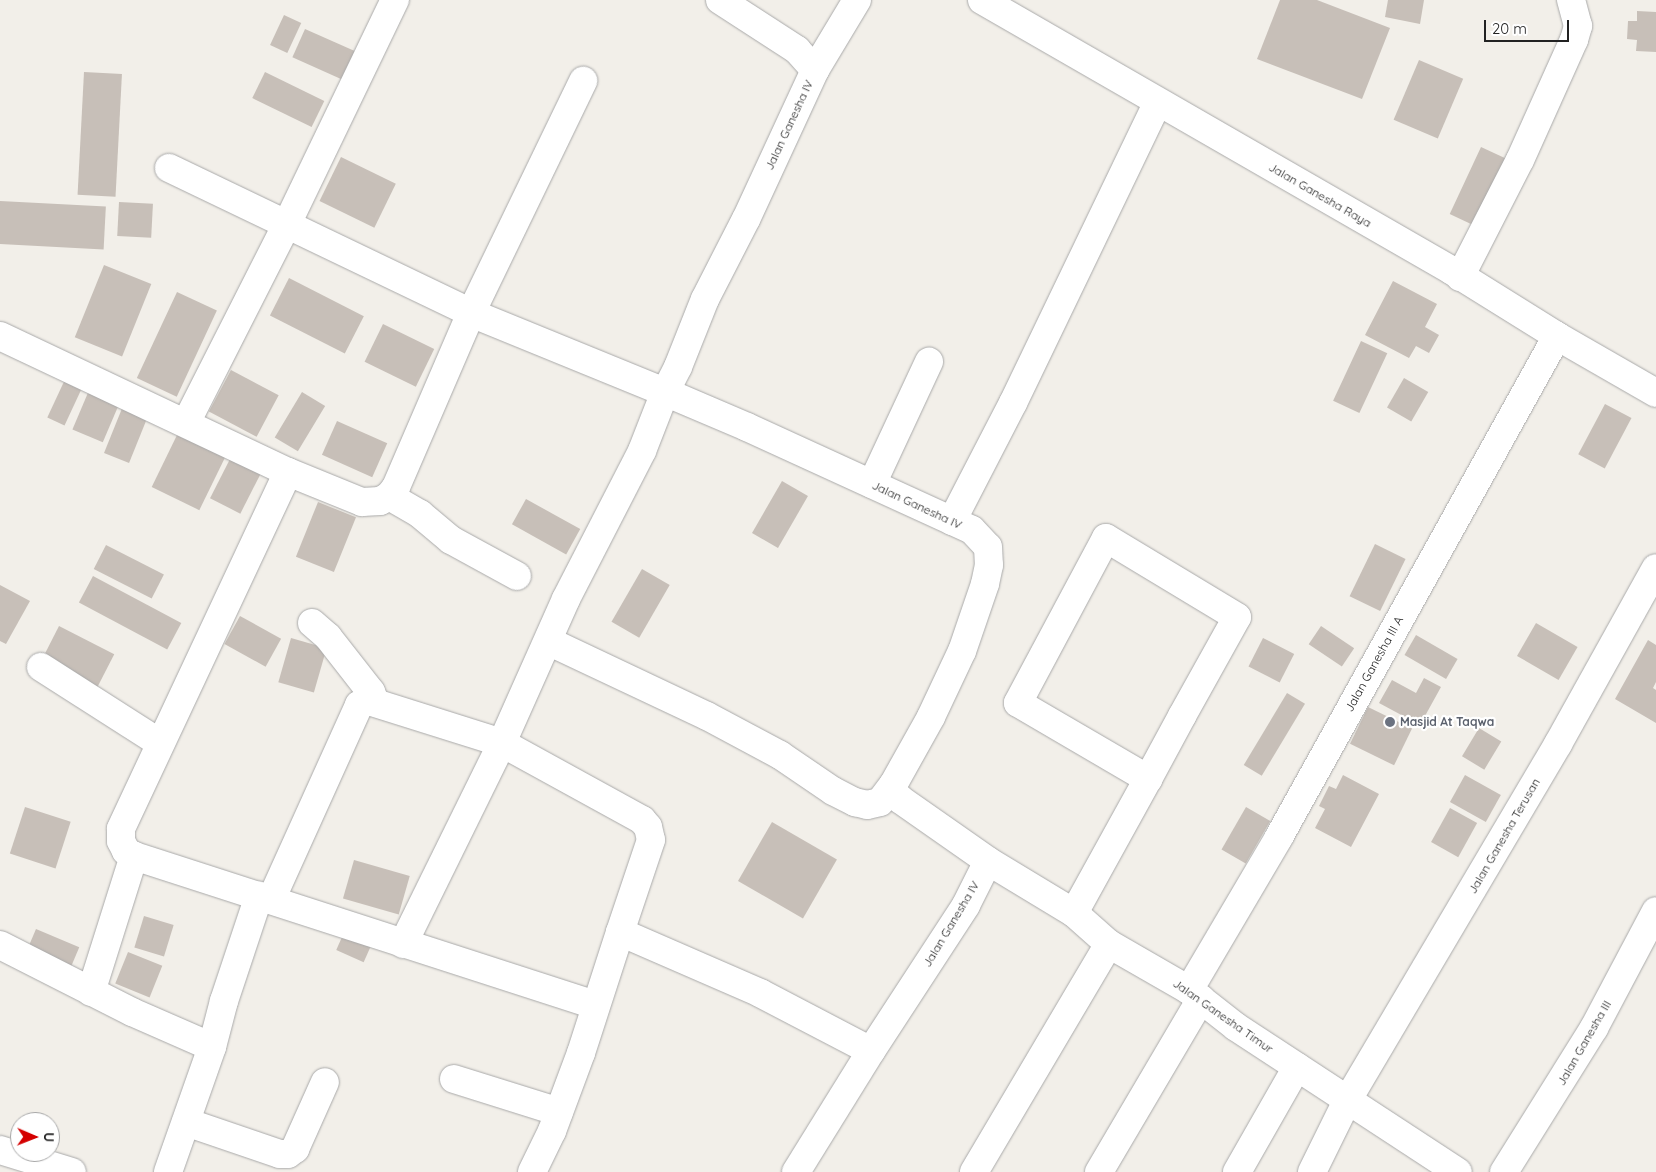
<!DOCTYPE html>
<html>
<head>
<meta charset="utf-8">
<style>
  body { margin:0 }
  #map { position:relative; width:1656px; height:1172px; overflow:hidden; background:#f2efe9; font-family:Quicksand,sans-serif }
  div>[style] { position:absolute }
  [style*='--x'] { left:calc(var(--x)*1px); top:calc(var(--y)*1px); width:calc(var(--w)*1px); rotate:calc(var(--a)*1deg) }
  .building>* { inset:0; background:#c7bfb8; transform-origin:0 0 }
  .roads { filter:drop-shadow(0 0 1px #a9a9a9) drop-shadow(0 0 1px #a9a9a9) }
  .minor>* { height:28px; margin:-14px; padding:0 14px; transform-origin:14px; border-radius:14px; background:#fff }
  .dots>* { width:14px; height:14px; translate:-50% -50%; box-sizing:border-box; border:2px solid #fff; border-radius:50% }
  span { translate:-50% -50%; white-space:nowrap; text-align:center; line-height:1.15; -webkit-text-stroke:4.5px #fff; paint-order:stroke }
  .street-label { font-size:12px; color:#222 }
  .worship-label { font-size:12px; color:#5b616d; font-weight:700 }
  .left { translate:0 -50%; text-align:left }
  .north { position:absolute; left:10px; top:1112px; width:50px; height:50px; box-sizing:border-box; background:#fff; border:1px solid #a7a7a7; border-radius:50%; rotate:91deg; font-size:14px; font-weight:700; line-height:20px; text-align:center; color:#222 }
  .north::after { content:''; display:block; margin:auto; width:18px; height:22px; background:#d40000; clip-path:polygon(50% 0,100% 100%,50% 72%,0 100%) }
  .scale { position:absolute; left:1484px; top:20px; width:85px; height:22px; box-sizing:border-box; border:2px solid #222; border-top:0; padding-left:6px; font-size:15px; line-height:18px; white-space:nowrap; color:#222; -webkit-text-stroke:4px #fff; paint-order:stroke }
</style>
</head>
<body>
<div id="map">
  <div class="building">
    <div style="clip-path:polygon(1280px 0,1317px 0,1390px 28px,1362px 99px,1257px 59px)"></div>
    <div style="clip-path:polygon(1388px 0,1424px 0,1420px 24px,1385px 17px)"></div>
    <div style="clip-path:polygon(1637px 11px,1656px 12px,1656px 52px,1636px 51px,1637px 40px,1627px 39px,1628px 21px,1637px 21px)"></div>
    <div style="left:284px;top:15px;width:19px;height:33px;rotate:25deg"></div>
    <div style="left:305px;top:29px;width:55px;height:31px;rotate:24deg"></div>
    <div style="left:1419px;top:60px;width:48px;height:65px;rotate:23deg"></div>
    <div style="left:84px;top:72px;width:38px;height:123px;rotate:3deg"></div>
    <div style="left:265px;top:72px;width:66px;height:29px;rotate:26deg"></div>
    <div style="left:1481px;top:147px;width:31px;height:74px;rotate:25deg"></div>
    <div style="left:341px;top:157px;width:61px;height:49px;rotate:26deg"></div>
    <div style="left:0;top:201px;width:106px;height:43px;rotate:3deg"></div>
    <div style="left:119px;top:202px;width:34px;height:34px;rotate:3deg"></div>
    <div style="left:104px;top:265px;width:51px;height:78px;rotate:22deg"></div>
    <div style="left:289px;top:278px;width:84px;height:42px;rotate:27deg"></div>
    <div style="clip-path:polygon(1393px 281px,1437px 304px,1425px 327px,1439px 335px,1429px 353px,1416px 346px,1409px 358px,1365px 335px)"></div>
    <div style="left:177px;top:292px;width:44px;height:95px;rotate:25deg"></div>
    <div style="left:383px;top:324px;width:57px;height:42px;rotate:26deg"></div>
    <div style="left:1361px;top:341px;width:29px;height:66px;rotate:25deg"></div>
    <div style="left:231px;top:370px;width:54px;height:47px;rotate:28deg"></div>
    <div style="left:68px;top:373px;width:19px;height:49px;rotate:25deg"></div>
    <div style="left:1404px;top:378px;width:28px;height:34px;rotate:30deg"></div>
    <div style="left:90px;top:388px;width:33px;height:45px;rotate:23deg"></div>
    <div style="left:302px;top:392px;width:27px;height:53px;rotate:31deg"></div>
    <div style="left:125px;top:401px;width:27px;height:56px;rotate:22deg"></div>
    <div style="left:1605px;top:404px;width:30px;height:57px;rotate:28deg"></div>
    <div style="left:337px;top:421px;width:55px;height:37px;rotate:24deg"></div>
    <div style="left:178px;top:433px;width:53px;height:60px;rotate:26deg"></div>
    <div style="left:230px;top:459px;width:34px;height:44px;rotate:27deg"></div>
    <div style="left:782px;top:481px;width:30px;height:60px;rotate:30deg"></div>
    <div style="left:526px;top:499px;width:62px;height:29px;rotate:29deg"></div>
    <div style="left:318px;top:502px;width:41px;height:59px;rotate:22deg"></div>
    <div style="left:1375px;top:544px;width:34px;height:58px;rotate:26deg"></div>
    <div style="left:106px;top:545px;width:65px;height:27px;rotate:27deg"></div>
    <div style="left:642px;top:569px;width:32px;height:61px;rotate:30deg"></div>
    <div style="left:93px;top:576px;width:100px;height:30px;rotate:28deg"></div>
    <div style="clip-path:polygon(0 585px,30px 601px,6px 644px,0 641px)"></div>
    <div style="left:240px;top:616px;width:47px;height:32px;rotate:29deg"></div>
    <div style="left:1536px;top:623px;width:48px;height:38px;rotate:30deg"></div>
    <div style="left:59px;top:626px;width:62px;height:37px;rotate:27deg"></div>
    <div style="left:1321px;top:626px;width:40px;height:22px;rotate:34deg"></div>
    <div style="left:1416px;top:635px;width:48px;height:23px;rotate:30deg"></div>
    <div style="left:291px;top:638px;width:37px;height:46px;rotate:16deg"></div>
    <div style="left:1263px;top:638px;width:35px;height:32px;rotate:27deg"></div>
    <div style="clip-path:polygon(1648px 640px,1656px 645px,1656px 682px,1653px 688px,1656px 690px,1656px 723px,1615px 699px)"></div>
    <div style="clip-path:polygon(1424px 678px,1441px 687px,1420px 725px,1379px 703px,1392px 680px,1416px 693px)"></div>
    <div style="left:1287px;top:693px;width:21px;height:84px;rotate:31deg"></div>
    <div style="left:1368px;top:707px;width:49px;height:41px;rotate:26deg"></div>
    <div style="left:1479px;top:728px;width:26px;height:33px;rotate:31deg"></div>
    <div style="clip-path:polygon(1343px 775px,1379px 794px,1351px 847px,1315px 828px,1325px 809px,1319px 806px,1329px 786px,1336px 789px)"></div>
    <div style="left:1465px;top:775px;width:41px;height:31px;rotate:29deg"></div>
    <div style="left:25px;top:807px;width:48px;height:49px;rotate:18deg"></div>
    <div style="left:1246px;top:807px;width:28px;height:49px;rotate:30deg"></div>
    <div style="left:1450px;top:808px;width:31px;height:39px;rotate:29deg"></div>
    <div style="left:772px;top:822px;width:75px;height:68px;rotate:30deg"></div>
    <div style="left:354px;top:860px;width:58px;height:40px;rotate:16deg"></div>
    <div style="left:144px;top:916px;width:31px;height:33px;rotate:17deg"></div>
    <div style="left:346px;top:928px;width:30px;height:24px;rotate:24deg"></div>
    <div style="left:36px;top:929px;width:47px;height:26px;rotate:23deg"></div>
    <div style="left:128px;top:952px;width:37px;height:34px;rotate:22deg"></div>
  </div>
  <div class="roads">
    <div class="minor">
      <div style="--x:720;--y:0;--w:92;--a:33"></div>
      <div style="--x:797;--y:50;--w:27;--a:48"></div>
      <div style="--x:857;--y:0;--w:82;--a:121"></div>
      <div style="--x:815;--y:70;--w:164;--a:114.8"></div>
      <div style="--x:746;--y:219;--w:90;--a:117.1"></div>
      <div style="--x:705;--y:299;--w:73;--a:111.7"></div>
      <div style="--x:678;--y:367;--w:28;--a:117"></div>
      <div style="--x:665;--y:392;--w:89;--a:23.1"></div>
      <div style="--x:747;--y:427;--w:247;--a:24.6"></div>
      <div style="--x:972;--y:530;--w:23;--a:47"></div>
      <div style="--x:988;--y:547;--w:18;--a:87"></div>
      <div style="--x:989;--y:565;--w:19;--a:102"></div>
      <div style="--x:985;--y:584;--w:71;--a:108.9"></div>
      <div style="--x:962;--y:651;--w:73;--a:115.2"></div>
      <div style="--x:931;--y:717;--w:78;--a:119.2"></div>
      <div style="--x:893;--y:785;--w:9;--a:77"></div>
      <div style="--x:895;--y:794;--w:8;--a:45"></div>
      <div style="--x:901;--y:800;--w:106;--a:35"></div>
      <div style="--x:988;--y:861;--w:100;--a:31.2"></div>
      <div style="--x:1074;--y:913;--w:47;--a:41.5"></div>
      <div style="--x:1109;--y:944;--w:92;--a:29.9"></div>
      <div style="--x:1189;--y:990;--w:60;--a:38.2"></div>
      <div style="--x:1236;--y:1027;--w:265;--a:33.2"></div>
      <div style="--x:982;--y:0;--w:541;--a:29.93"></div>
      <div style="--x:1451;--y:270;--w:125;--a:31.9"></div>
      <div style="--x:1557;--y:336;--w:114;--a:29.9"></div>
      <div style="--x:169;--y:168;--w:335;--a:25.6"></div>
      <div style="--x:471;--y:313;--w:209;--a:22.2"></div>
      <div style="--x:665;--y:392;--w:63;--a:111.3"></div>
      <div style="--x:642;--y:451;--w:166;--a:117.2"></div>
      <div style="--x:566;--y:599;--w:158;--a:114"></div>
      <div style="--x:502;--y:743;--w:224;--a:116.2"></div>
      <div style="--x:1460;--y:277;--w:131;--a:-62.9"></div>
      <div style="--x:1520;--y:160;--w:132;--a:-65.8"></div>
      <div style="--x:1574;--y:40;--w:15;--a:-74"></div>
      <div style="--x:1578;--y:26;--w:27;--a:-105"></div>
      <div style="--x:0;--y:336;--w:318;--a:25.3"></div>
      <div style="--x:288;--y:472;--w:80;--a:22.1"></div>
      <div style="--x:362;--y:502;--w:18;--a:-3"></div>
      <div style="--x:380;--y:501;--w:10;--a:-29"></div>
      <div style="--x:389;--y:496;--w:11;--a:-52"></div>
      <div style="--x:396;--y:487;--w:189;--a:-66.7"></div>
      <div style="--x:471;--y:313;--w:258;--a:-64.2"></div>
      <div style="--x:186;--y:423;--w:223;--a:-63.1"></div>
      <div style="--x:287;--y:224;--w:249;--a:-64.3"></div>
      <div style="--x:288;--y:472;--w:394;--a:115.1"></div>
      <div style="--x:121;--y:829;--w:12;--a:90"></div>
      <div style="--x:121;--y:841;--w:11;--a:63"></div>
      <div style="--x:126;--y:851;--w:9;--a:32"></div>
      <div style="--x:134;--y:856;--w:484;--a:17.9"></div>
      <div style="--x:872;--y:484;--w:135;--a:-65"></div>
      <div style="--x:389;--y:496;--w:36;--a:30"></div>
      <div style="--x:420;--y:514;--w:40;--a:40"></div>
      <div style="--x:451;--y:540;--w:75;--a:28.6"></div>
      <div style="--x:952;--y:521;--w:133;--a:-62.7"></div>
      <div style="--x:1013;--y:403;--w:334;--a:-64.3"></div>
      <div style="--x:312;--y:623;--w:21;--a:41"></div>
      <div style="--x:328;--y:637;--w:70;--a:52"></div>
      <div style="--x:371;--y:692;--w:11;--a:68"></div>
      <div style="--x:548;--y:641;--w:176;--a:25.3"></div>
      <div style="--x:707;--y:716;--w:83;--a:28.1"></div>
      <div style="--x:780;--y:755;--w:64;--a:34.2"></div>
      <div style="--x:833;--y:791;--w:25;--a:27"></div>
      <div style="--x:855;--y:802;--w:12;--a:14"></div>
      <div style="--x:867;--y:805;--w:13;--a:-13"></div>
      <div style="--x:880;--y:802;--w:21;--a:-53"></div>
      <div style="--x:41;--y:667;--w:141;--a:32.6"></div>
      <div style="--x:271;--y:900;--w:214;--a:-65.7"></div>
      <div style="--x:359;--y:705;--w:11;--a:-22"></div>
      <div style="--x:369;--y:701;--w:139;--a:17.5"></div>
      <div style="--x:502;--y:743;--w:160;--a:28.8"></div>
      <div style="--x:642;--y:820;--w:9;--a:49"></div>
      <div style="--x:648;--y:827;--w:13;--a:77"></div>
      <div style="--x:651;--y:840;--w:97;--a:108.6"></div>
      <div style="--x:1074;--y:913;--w:153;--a:-61.1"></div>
      <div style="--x:1148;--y:779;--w:72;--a:-61.6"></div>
      <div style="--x:1182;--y:716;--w:113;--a:-60.9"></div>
      <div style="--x:1237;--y:617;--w:153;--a:-148.9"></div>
      <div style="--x:1106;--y:538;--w:187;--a:118.1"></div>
      <div style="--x:1018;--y:703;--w:151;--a:30.3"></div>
      <div style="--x:0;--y:945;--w:148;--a:26.9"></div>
      <div style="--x:132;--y:1012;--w:87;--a:23.6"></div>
      <div style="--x:1189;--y:990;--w:178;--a:-59.5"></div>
      <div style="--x:1279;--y:837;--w:573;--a:-60.97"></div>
      <div style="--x:91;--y:992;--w:143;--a:-72.5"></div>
      <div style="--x:454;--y:1079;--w:110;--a:17.4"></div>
      <div style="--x:186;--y:1122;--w:99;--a:18.8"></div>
      <div style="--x:280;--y:1154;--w:8;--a:0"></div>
      <div style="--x:288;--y:1154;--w:9;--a:-36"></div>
      <div style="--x:295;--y:1149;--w:73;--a:-65.9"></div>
      <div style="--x:0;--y:1150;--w:75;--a:17"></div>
      <div style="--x:168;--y:1172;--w:133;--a:-70.6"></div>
      <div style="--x:212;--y:1047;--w:48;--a:-75.4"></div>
      <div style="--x:224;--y:1001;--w:111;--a:-71.6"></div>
      <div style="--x:532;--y:1172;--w:46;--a:-64"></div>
      <div style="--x:552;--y:1131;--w:83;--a:-69.6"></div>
      <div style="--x:581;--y:1053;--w:127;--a:-72.1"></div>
      <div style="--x:620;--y:932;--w:153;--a:23.5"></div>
      <div style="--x:760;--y:993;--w:125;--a:27.6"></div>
      <div style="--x:796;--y:1172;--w:142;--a:-58.2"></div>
      <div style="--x:871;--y:1051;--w:174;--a:-56.9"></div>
      <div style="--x:966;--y:905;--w:49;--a:-63.4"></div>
      <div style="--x:974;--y:1172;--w:265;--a:-59.4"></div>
      <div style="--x:1099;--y:1172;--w:201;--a:-59.5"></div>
      <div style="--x:1237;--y:1172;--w:121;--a:-60.3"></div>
      <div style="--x:1312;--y:1172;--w:79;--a:-63.8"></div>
      <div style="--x:1347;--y:1101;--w:415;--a:-59.4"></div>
      <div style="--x:1558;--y:744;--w:201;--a:-60.9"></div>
      <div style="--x:1504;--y:1172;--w:170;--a:-58"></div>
      <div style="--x:1594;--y:1028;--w:132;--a:-62.1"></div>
    </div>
  </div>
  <div class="dots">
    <div style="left:1390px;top:722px;background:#6b7280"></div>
  </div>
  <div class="street-label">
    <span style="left:789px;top:125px;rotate:-65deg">Jalan Ganesha IV</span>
    <span style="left:1320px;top:195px;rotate:30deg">Jalan Ganesha Raya</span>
    <span style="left:917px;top:505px;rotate:25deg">Jalan Ganesha IV</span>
    <span style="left:1374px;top:664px;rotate:-61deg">Jalan Ganesha III A</span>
    <span style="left:1504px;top:836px;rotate:-60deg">Jalan Ganesha Terusan</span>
    <span style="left:951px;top:924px;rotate:-59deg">Jalan Ganesha IV</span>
    <span style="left:1223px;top:1016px;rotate:35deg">Jalan Ganesha Timur</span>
    <span style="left:1584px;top:1043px;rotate:-60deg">Jalan Ganesha III</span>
  </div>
  <div class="worship-label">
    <span class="left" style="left:1400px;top:722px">Masjid At Taqwa</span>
  </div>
  <div class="north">U</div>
  <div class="scale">20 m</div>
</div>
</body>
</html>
